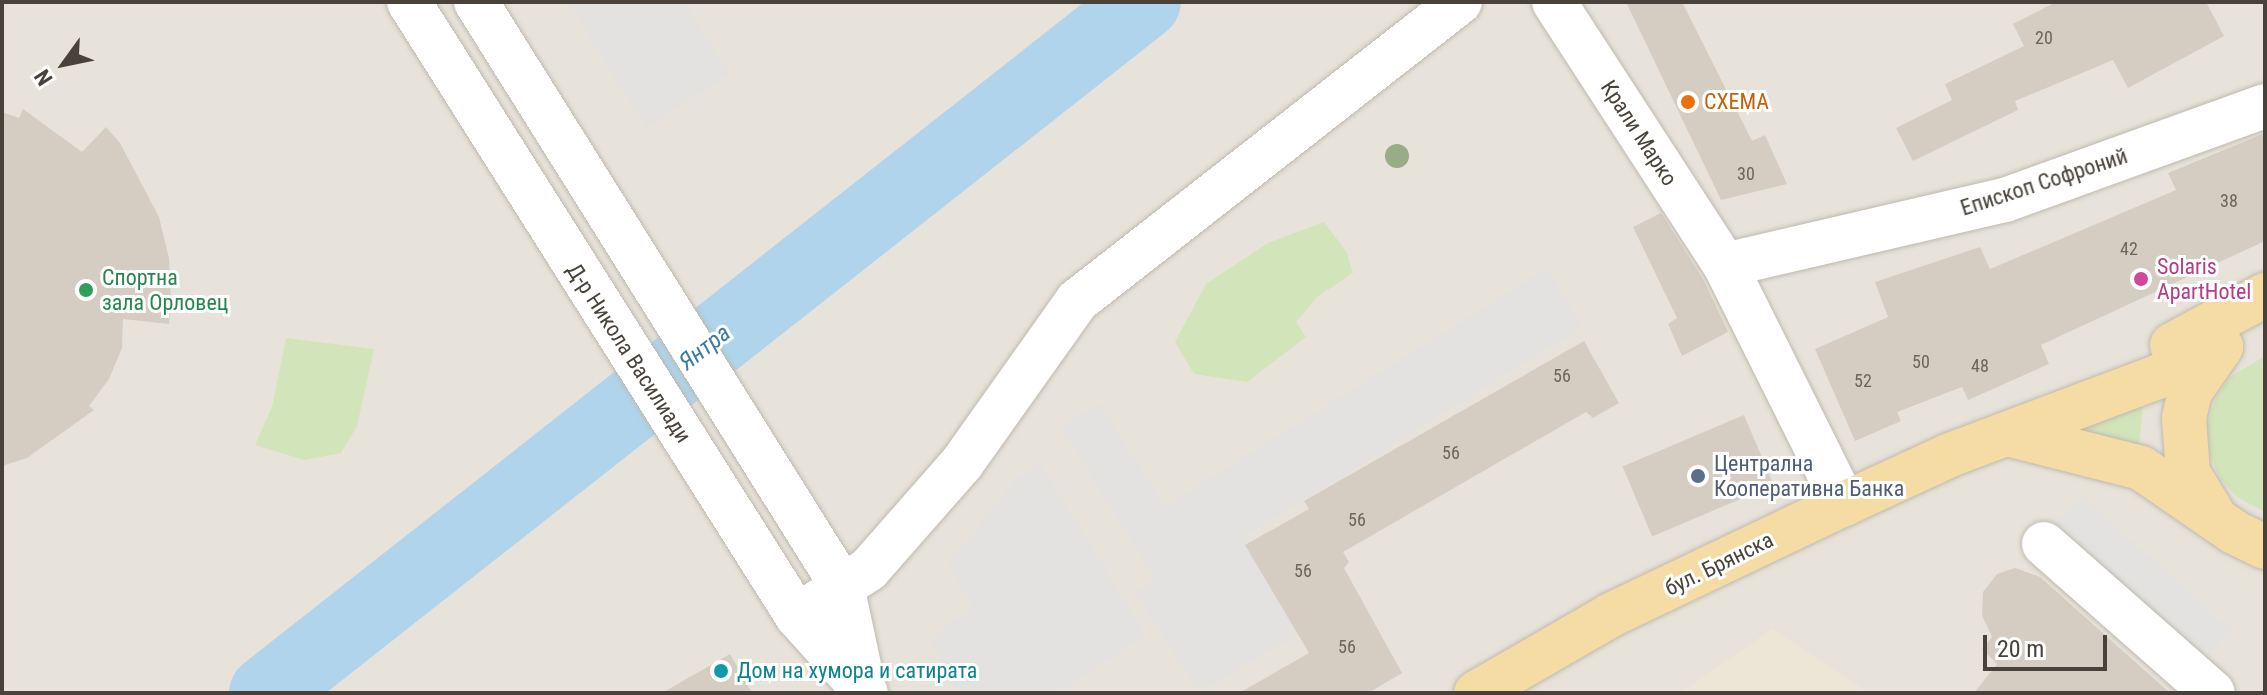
<!DOCTYPE html>
<html>
<head>
<meta charset="utf-8">
<style>
  body { margin:0 }
  #map { position:relative; width:2267px; height:695px; overflow:hidden; background:#f4f2ec; font-family:"Roboto Condensed",sans-serif }
  div>[style] { position:absolute }
  [style*='--x'] { left:calc(var(--x)*1px); top:calc(var(--y)*1px); width:calc(var(--w)*1px); rotate:calc(var(--a)*1deg) }
  .residential>* { inset:0; background:#e8e3da; transform-origin:0 0 }
  .education>* { inset:0; background:#ece6d7 }
  .green>* { inset:0; background:#d2e4b9 }
  .parking>* { inset:0; background:#e4e2e0; transform-origin:0 0 }
  .river>* { height:74px; margin:-37px; padding:0 37px; transform-origin:37px; border-radius:37px; background:#afd4eb }
  .building>* { inset:0; background:#d5cdc2; transform-origin:0 0 }
  .roads { filter:drop-shadow(0 0 2px #bfb9af) drop-shadow(0 0 2px #bfb9af) }
  .minor>* { height:44px; margin:-22px; padding:0 22px; transform-origin:22px; border-radius:22px; background:#fff }
  .major>* { height:44px; margin:-22px; padding:0 22px; transform-origin:22px; border-radius:22px; background:#f5dca4 }
  .trees>* { width:24px; height:24px; margin:-12px; border-radius:50%; background:#98ad86 }
  .dots>* { width:22px; height:22px; translate:-50% -50%; box-sizing:border-box; border:4px solid #fff; border-radius:50% }
  span { translate:-50% -50%; white-space:nowrap; text-align:center; line-height:1.15; -webkit-text-stroke:6px #fff; paint-order:stroke }
  .number-label { font-size:18px; color:#6b655c }
  .number-label span { -webkit-text-stroke-width:0 }
  .food-label { font-size:22px; color:#c56008 }
  .left { translate:0 -50%; text-align:left }
  .street-label { font-size:22px; color:#48423a }
  .hotel-label { font-size:22px; color:#b23c85 }
  .leisure-label { font-size:22px; color:#27864d }
  .service-label { font-size:22px; color:#4e5e75 }
  .culture-label { font-size:22px; color:#0d838f }
  .water-label { font-size:24px; color:#3a7aa3; font-style:italic }
  .frame { position:absolute; inset:0; border:4px solid #48423a; pointer-events:none }
  .north { position:absolute; left:24px; top:24px; width:80px; height:80px; -webkit-text-stroke:6px #fff; paint-order:stroke; rotate:237deg; font-size:22px; font-weight:700; line-height:32px; text-align:center; color:#48423a }
  .north::after { content:''; display:block; margin:auto; width:28px; height:36px; background:#48423a; clip-path:polygon(50% 0,100% 100%,50% 72%,0 100%) }
  .scale { position:absolute; left:1983px; top:635px; width:124px; height:36px; box-sizing:border-box; border:4px solid #48423a; border-top:0; padding-left:10px; font-size:24px; line-height:28px; white-space:nowrap; color:#48423a; -webkit-text-stroke:6px #fff; paint-order:stroke }
</style>
</head>
<body>
<div id="map">
  <div class="residential">
    <div style="left:2px;top:2px;width:2263px;height:691px"></div>
  </div>
  <div class="education">
    <div style="clip-path:polygon(1772px 629px,1868px 693px,1681px 693px)"></div>
  </div>
  <div class="green">
    <div style="clip-path:polygon(1324px 222px,1346px 251px,1353px 273px,1317px 297px,1296px 322px,1306px 337px,1247px 382px,1194px 374px,1175px 342px,1206px 284px,1268px 243px)"></div>
    <div style="clip-path:polygon(286px 338px,374px 349px,357px 426px,341px 453px,304px 460px,255px 445px,272px 407px)"></div>
    <div style="clip-path:polygon(2265px 356px,2265px 512px,2237px 497px,2219px 477px,2209px 452px,2207px 425px,2215px 399px,2230px 377px)"></div>
    <div style="clip-path:polygon(2143px 406px,2139px 445px,2073px 430px)"></div>
  </div>
  <div class="parking">
    <div style="clip-path:polygon(567px 2px,685px 2px,730px 74px,646px 129px)"></div>
    <div style="clip-path:polygon(1547px 268px,1583px 327px,1243px 538px,1302px 633px,1198px 693px,1135px 592px,1155px 579px,1060px 427px,1100px 403px,1165px 506px)"></div>
    <div style="clip-path:polygon(1040px 462px,1146px 635px,1058px 693px,958px 693px,929px 640px,972px 607px,948px 563px,1015px 479px)"></div>
    <div style="left:2081px;top:495px;width:203px;height:39px;rotate:42deg"></div>
  </div>
  <div class="river">
    <div style="--x:266;--y:693;--w:1117;--a:-38.2"></div>
  </div>
  <div class="building">
    <div style="clip-path:polygon(1626px 2px,1682px 2px,1752px 141px,1765px 135px,1787px 184px,1721px 200px)"></div>
    <div style="clip-path:polygon(2056px 2px,2206px 2px,2224px 36px,2128px 88px,2113px 60px,2015px 101px,2018px 110px,1913px 161px,1896px 128px,1952px 100px,1945px 84px,2024px 46px,2013px 24px)"></div>
    <div style="clip-path:polygon(23px 109px,82px 152px,106px 127px,120px 143px,159px 217px,169px 258px,171px 301px,169px 324px,123px 319px,122px 348px,109px 379px,89px 406px,94px 410px,27px 458px,2px 466px,2px 112px,19px 118px)"></div>
    <div style="clip-path:polygon(2265px 133px,2265px 241px,2041px 345px,2049px 364px,1968px 400px,1962px 387px,1897px 412px,1901px 421px,1855px 441px,1815px 349px,1888px 317px,1875px 282px,1980px 247px,1990px 269px,2176px 190px,2168px 173px)"></div>
    <div style="clip-path:polygon(1661px 213px,1703px 279px,1728px 332px,1682px 356px,1668px 324px,1677px 318px,1633px 227px)"></div>
    <div style="clip-path:polygon(1584px 341px,1619px 403px,1593px 418px,1586px 412px,1343px 552px,1349px 562px,1344px 568px,1402px 673px,1368px 693px,1239px 693px,1309px 653px,1245px 545px,1309px 509px,1304px 501px)"></div>
    <div style="left:1744px;top:415px;width:76px;height:132px;rotate:67deg"></div>
    <div style="clip-path:polygon(2015px 568px,2040px 577px,2170px 693px,1974px 693px,1997px 664px,1982px 649px,1992px 637px,1982px 615px,1983px 592px,1997px 574px)"></div>
    <div style="clip-path:polygon(730px 654px,752px 693px,662px 693px)"></div>
  </div>
  <div class="roads">
    <div class="minor">
      <div style="--x:409;--y:2;--w:726;--a:57.71"></div>
      <div style="--x:797;--y:616;--w:103;--a:48.1"></div>
      <div style="--x:476;--y:2;--w:689;--a:57.92"></div>
      <div style="--x:842;--y:586;--w:105;--a:77.9"></div>
      <div style="--x:1554;--y:2;--w:314;--a:57"></div>
      <div style="--x:1725;--y:265;--w:267;--a:63.5"></div>
      <div style="--x:1725;--y:265;--w:287;--a:-13.1"></div>
      <div style="--x:2005;--y:200;--w:276;--a:-19.9"></div>
      <div style="--x:2044;--y:544;--w:225;--a:41.4"></div>
      <div style="--x:797;--y:616;--w:86;--a:-33.1"></div>
      <div style="--x:869;--y:569;--w:141;--a:-48.7"></div>
      <div style="--x:962;--y:463;--w:199;--a:-54.6"></div>
      <div style="--x:1077;--y:301;--w:486;--a:-38"></div>
    </div>
    <div class="major">
      <div style="--x:2172;--y:345;--w:106;--a:-28.3"></div>
      <div style="--x:2011;--y:435;--w:134;--a:14.2"></div>
      <div style="--x:2141;--y:468;--w:113;--a:34.5"></div>
      <div style="--x:2234;--y:532;--w:34;--a:26"></div>
      <div style="--x:2212;--y:512;--w:46;--a:-121.6"></div>
      <div style="--x:2188;--y:473;--w:55;--a:-94.2"></div>
      <div style="--x:2184;--y:418;--w:27;--a:-77"></div>
      <div style="--x:2190;--y:392;--w:55;--a:-55.4"></div>
      <div style="--x:1476;--y:693;--w:156;--a:-30"></div>
      <div style="--x:1611;--y:615;--w:258;--a:-25.5"></div>
      <div style="--x:1844;--y:504;--w:117;--a:-24.8"></div>
      <div style="--x:1950;--y:455;--w:219;--a:-20.6"></div>
      <div style="--x:2155;--y:378;--w:73;--a:-25.2"></div>
    </div>
  </div>
  <div class="trees">
    <div style="left:1397px;top:156px"></div>
  </div>
  <div class="dots">
    <div style="left:1688px;top:102px;background:#e8710a"></div>
    <div style="left:2141px;top:279px;background:#d1479c"></div>
    <div style="left:86px;top:290px;background:#2e9e5b"></div>
    <div style="left:1698px;top:476px;background:#5c6f8a"></div>
    <div style="left:721px;top:671px;background:#0f9aa8"></div>
  </div>
  <div class="number-label">
    <span style="left:2044px;top:38px">20</span>
    <span style="left:1746px;top:174px">30</span>
    <span style="left:2229px;top:201px">38</span>
    <span style="left:2129px;top:249px">42</span>
    <span style="left:1921px;top:362px">50</span>
    <span style="left:1980px;top:366px">48</span>
    <span style="left:1562px;top:376px">56</span>
    <span style="left:1863px;top:381px">52</span>
    <span style="left:1451px;top:453px">56</span>
    <span style="left:1357px;top:520px">56</span>
    <span style="left:1303px;top:571px">56</span>
    <span style="left:1347px;top:647px">56</span>
  </div>
  <div class="food-label">
    <span class="left" style="left:1704px;top:102px">СХЕМА</span>
  </div>
  <div class="street-label">
    <span style="left:1639px;top:133px;rotate:57deg">Крали Марко</span>
    <span style="left:2044px;top:182px;rotate:-18deg">Епископ Софроний</span>
    <span style="left:629px;top:353px;rotate:57deg">Д-р Никола Василиади</span>
    <span style="left:1719px;top:564px;rotate:-26deg">бул. Брянска</span>
  </div>
  <div class="hotel-label">
    <span class="left" style="left:2157px;top:279px">Solaris<br>ApartHotel</span>
  </div>
  <div class="leisure-label">
    <span class="left" style="left:102px;top:290px">Спортна<br>зала Орловец</span>
  </div>
  <div class="service-label">
    <span class="left" style="left:1714px;top:476px">Централна<br>Кооперативна Банка</span>
  </div>
  <div class="culture-label">
    <span class="left" style="left:737px;top:671px">Дом на хумора и сатирата</span>
  </div>
  <div class="water-label">
    <span style="left:705px;top:348px;rotate:-38deg">Янтра</span>
  </div>
  <div class="frame"></div>
  <div class="north">N</div>
  <div class="scale">20 m</div>
</div>
</body>
</html>
